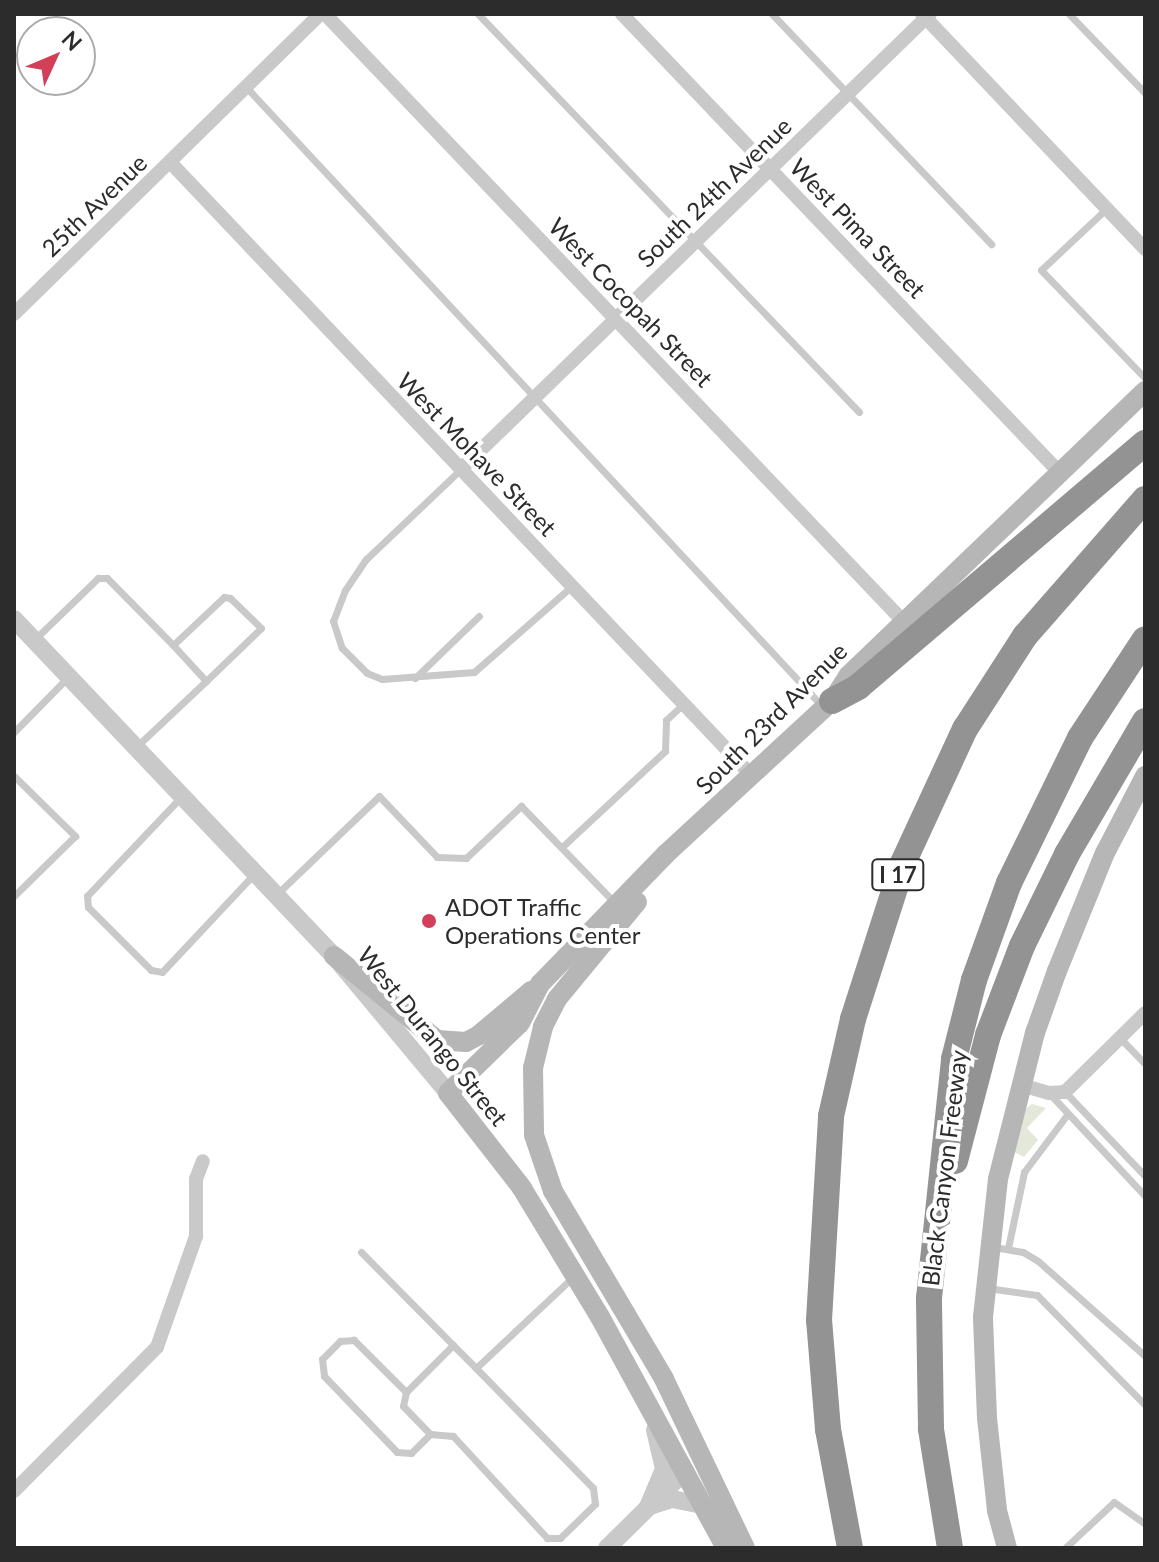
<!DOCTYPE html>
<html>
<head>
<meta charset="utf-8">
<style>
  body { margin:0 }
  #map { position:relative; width:1159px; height:1562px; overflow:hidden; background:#fff; font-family:Lato,sans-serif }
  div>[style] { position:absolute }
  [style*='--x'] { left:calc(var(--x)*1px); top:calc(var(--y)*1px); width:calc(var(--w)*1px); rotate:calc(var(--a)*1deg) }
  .green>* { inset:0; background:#e3e8db }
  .service>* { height:7px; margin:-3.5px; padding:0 3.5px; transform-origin:3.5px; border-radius:3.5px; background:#c9c9c9 }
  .minor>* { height:14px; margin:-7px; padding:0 7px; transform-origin:7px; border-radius:7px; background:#c9c9c9 }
  .tertiary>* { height:18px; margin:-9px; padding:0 9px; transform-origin:9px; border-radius:9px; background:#c9c9c9 }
  .secondary>* { height:20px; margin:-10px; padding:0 10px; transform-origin:10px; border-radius:10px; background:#b6b6b6 }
  .motorway>* { height:26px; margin:-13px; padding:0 13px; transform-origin:13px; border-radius:13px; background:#939393 }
  .dots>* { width:22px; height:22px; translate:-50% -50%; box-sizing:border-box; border:4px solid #fff; border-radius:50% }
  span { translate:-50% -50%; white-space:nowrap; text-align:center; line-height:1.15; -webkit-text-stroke:8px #fff; paint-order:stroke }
  .shield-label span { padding:2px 6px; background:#fff; border:2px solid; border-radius:6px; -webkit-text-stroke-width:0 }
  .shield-label { font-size:22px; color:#2c2c2c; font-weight:700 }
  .street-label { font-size:24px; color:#2c2c2c }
  .poi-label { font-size:24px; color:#2c2c2c }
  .left { translate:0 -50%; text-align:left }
  .frame { position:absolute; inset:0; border:16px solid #2c2c2c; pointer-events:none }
  .north { position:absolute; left:16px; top:16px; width:80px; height:80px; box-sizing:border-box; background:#fff; border:2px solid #ababab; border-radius:50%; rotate:46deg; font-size:22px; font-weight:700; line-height:32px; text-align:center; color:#2c2c2c }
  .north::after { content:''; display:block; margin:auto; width:28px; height:36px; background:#d23f58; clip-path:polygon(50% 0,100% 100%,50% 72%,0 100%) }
</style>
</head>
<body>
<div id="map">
  <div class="green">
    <div style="clip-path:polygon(1032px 1104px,1046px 1108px,1027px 1128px,1038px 1140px,1024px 1157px,1012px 1151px,1023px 1111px)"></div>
  </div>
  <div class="service">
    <div style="--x:478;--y:14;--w:551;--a:46.25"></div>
    <div style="--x:772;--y:14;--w:318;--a:46.4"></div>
    <div style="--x:1069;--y:14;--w:110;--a:46.1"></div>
    <div style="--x:246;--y:87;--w:846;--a:47.06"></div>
    <div style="--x:1106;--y:209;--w:89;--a:136.8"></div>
    <div style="--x:1041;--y:270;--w:150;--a:46.1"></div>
    <div style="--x:461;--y:469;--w:131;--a:136.5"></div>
    <div style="--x:366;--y:559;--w:37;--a:124"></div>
    <div style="--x:345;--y:590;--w:33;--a:111"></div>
    <div style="--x:333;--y:621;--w:28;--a:72"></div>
    <div style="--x:342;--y:648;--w:35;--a:45"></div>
    <div style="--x:367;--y:673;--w:16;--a:22"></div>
    <div style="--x:382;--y:679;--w:92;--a:-4.4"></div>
    <div style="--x:474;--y:672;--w:130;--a:-41.3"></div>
    <div style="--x:35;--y:639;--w:88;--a:-44.1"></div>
    <div style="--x:98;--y:578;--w:9;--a:0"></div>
    <div style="--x:107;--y:578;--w:94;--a:45.4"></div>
    <div style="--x:415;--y:678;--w:89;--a:-44.1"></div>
    <div style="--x:14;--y:732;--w:76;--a:-45.5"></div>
    <div style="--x:137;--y:746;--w:95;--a:-43.3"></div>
    <div style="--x:206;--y:681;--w:76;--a:-43.9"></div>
    <div style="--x:261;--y:628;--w:43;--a:-135.9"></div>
    <div style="--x:230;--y:598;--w:6;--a:-171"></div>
    <div style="--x:224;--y:597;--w:70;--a:136.7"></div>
    <div style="--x:173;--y:645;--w:49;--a:47.5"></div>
    <div style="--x:14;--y:776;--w:86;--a:44.5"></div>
    <div style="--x:75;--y:836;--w:86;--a:135.5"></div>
    <div style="--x:180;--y:798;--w:135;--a:133.5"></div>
    <div style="--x:87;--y:896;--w:11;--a:85"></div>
    <div style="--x:88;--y:907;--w:89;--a:45"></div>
    <div style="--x:151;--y:970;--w:11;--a:10"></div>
    <div style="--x:162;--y:972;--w:134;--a:-46.8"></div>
    <div style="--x:562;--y:847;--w:141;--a:-43"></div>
    <div style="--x:665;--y:751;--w:31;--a:-88"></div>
    <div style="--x:666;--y:720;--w:25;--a:-43"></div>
    <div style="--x:278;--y:893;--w:140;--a:-43.8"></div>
    <div style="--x:379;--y:796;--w:84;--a:46.4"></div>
    <div style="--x:437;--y:857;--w:29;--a:2"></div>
    <div style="--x:466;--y:858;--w:76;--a:-43.4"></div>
    <div style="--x:521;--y:806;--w:135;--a:45.9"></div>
    <div style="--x:1120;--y:1038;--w:36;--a:46"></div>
    <div style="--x:1065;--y:1092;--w:116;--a:46.4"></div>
    <div style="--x:1049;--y:1093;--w:141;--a:47"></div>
    <div style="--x:994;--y:1247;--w:29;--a:10"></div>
    <div style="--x:1023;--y:1252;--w:17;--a:31"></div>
    <div style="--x:1038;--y:1261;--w:143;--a:41.6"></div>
    <div style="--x:1008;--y:1248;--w:78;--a:-78.1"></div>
    <div style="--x:1024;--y:1172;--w:70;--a:-53.1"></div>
    <div style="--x:361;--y:1252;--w:131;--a:45.3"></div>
    <div style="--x:987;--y:1288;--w:50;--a:8"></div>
    <div style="--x:1037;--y:1295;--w:154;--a:45.5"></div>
    <div style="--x:476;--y:1368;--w:33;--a:-135"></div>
    <div style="--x:453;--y:1345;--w:66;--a:135"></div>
    <div style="--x:406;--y:1392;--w:74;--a:-135"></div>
    <div style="--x:354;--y:1340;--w:14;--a:176"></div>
    <div style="--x:340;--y:1341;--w:25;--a:135"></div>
    <div style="--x:322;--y:1359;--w:17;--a:83"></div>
    <div style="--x:324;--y:1376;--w:105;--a:46.2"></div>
    <div style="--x:397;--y:1452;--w:14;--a:4"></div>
    <div style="--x:411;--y:1453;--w:27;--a:-45"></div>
    <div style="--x:430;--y:1434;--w:23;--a:5"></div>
    <div style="--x:453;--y:1436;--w:139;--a:47.3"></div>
    <div style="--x:547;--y:1538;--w:13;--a:0"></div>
    <div style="--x:560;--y:1538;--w:49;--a:-44.2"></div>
    <div style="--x:595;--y:1504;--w:16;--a:-97"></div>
    <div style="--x:593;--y:1488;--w:168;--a:-134.3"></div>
    <div style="--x:476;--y:1368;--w:133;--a:-43.2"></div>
    <div style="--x:406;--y:1392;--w:14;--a:102"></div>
    <div style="--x:403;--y:1406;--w:39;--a:46"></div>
    <div style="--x:1065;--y:1548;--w:67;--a:-43.2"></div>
    <div style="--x:1114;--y:1502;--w:38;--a:35"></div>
  </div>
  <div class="minor">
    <div style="--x:325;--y:14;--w:840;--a:46.4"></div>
    <div style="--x:622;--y:14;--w:634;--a:46.34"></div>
    <div style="--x:922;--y:14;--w:324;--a:46.5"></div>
    <div style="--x:170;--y:162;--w:846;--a:46.53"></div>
    <div style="--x:14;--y:314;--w:429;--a:-44.4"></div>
    <div style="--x:461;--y:469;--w:653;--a:-44.13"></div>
    <div style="--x:1021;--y:1085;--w:29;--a:16"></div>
    <div style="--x:1049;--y:1093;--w:16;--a:-4"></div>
    <div style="--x:1065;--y:1092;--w:112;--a:-44.6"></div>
    <div style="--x:14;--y:1491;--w:203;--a:-45.2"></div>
    <div style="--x:157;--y:1347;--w:118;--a:-70.6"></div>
    <div style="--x:196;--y:1236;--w:57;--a:-90"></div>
    <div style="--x:196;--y:1179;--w:19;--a:-69"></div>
  </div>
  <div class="tertiary">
    <div style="--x:14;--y:619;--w:465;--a:46.5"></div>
    <div style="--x:334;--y:956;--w:178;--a:50.2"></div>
    <div style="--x:650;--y:1506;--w:23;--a:-18"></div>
    <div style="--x:672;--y:1499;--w:33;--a:11"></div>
    <div style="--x:648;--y:1507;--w:41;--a:-67.2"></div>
    <div style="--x:664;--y:1469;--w:40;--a:-103"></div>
    <div style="--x:607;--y:1548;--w:110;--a:-44.6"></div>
  </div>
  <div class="secondary">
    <div style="--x:637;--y:902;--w:126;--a:129.5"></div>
    <div style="--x:557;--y:999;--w:31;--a:117"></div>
    <div style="--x:543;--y:1027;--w:42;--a:103.7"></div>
    <div style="--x:533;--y:1068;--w:67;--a:89.1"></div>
    <div style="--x:534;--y:1135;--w:59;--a:71.3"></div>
    <div style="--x:553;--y:1191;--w:218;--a:59.4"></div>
    <div style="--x:664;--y:1379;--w:187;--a:64.4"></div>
    <div style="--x:334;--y:956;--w:133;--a:39.2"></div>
    <div style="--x:437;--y:1040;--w:29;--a:4"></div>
    <div style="--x:466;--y:1042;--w:15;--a:-28"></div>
    <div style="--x:479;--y:1035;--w:68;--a:-40.2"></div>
    <div style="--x:726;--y:1548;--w:263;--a:-118.6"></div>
    <div style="--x:600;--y:1317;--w:151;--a:-121.2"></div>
    <div style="--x:522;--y:1188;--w:120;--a:-127.9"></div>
    <div style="--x:448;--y:1093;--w:100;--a:-44.2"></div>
    <div style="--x:520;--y:1023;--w:44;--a:-62.9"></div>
    <div style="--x:540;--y:984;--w:182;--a:-45.9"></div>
    <div style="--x:667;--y:853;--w:224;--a:-42.7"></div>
    <div style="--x:832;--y:701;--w:30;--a:-57"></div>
    <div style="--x:848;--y:676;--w:412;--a:-43.8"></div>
    <div style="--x:1007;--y:1548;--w:39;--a:-105"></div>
    <div style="--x:997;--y:1510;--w:93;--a:-96.2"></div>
    <div style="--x:987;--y:1418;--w:101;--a:-92.3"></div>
    <div style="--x:983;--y:1317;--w:139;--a:-83.8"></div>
    <div style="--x:998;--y:1179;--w:151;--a:-75.8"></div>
    <div style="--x:1035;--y:1033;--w:66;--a:-70.5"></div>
    <div style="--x:1057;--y:971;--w:127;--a:-67.9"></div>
    <div style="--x:1105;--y:853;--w:87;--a:-62.5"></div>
  </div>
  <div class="motorway">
    <div style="--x:832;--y:701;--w:30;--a:-28"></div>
    <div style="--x:858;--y:687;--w:377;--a:-40.4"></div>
    <div style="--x:955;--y:1161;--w:130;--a:-75.3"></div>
    <div style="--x:988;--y:1035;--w:95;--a:-69.1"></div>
    <div style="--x:1022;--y:946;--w:102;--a:-63.9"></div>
    <div style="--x:1067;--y:854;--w:154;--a:-59.6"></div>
    <div style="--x:850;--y:1548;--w:121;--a:-100.5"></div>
    <div style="--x:828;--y:1429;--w:109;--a:-94.7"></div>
    <div style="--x:819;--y:1320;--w:204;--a:-86.6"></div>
    <div style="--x:831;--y:1116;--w:99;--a:-77.2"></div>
    <div style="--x:853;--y:1019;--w:164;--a:-72.2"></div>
    <div style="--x:903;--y:863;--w:148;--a:-65.2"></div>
    <div style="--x:965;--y:729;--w:111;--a:-57.2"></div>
    <div style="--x:1025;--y:636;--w:182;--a:-48.8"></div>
    <div style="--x:950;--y:1548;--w:121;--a:-99.1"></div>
    <div style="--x:931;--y:1429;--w:131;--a:-90.9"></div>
    <div style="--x:929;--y:1298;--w:240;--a:-84"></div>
    <div style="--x:954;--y:1059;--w:81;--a:-75.8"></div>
    <div style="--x:974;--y:980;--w:103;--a:-70.2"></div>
    <div style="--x:1009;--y:883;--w:161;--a:-63.9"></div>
    <div style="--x:1080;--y:738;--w:118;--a:-56.7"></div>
  </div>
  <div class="dots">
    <div style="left:429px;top:921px;background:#d23f58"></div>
  </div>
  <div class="shield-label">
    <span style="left:898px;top:875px">I 17</span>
  </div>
  <div class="street-label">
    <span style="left:714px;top:192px;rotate:-44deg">South 24th Avenue</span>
    <span style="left:94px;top:205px;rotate:-44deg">25th Avenue</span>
    <span style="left:858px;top:228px;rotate:46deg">West Pima Street</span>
    <span style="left:631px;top:302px;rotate:46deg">West Cocopah Street</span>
    <span style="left:477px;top:454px;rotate:46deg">West Mohave Street</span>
    <span style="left:771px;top:718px;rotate:-45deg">South 23rd Avenue</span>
    <span style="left:433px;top:1036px;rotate:51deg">West Durango Street</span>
    <span style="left:944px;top:1168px;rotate:-83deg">Black Canyon Freeway</span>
  </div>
  <div class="poi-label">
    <span class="left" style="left:445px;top:921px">ADOT Traffic<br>Operations Center</span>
  </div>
  <div class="frame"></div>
  <div class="north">N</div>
</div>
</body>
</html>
